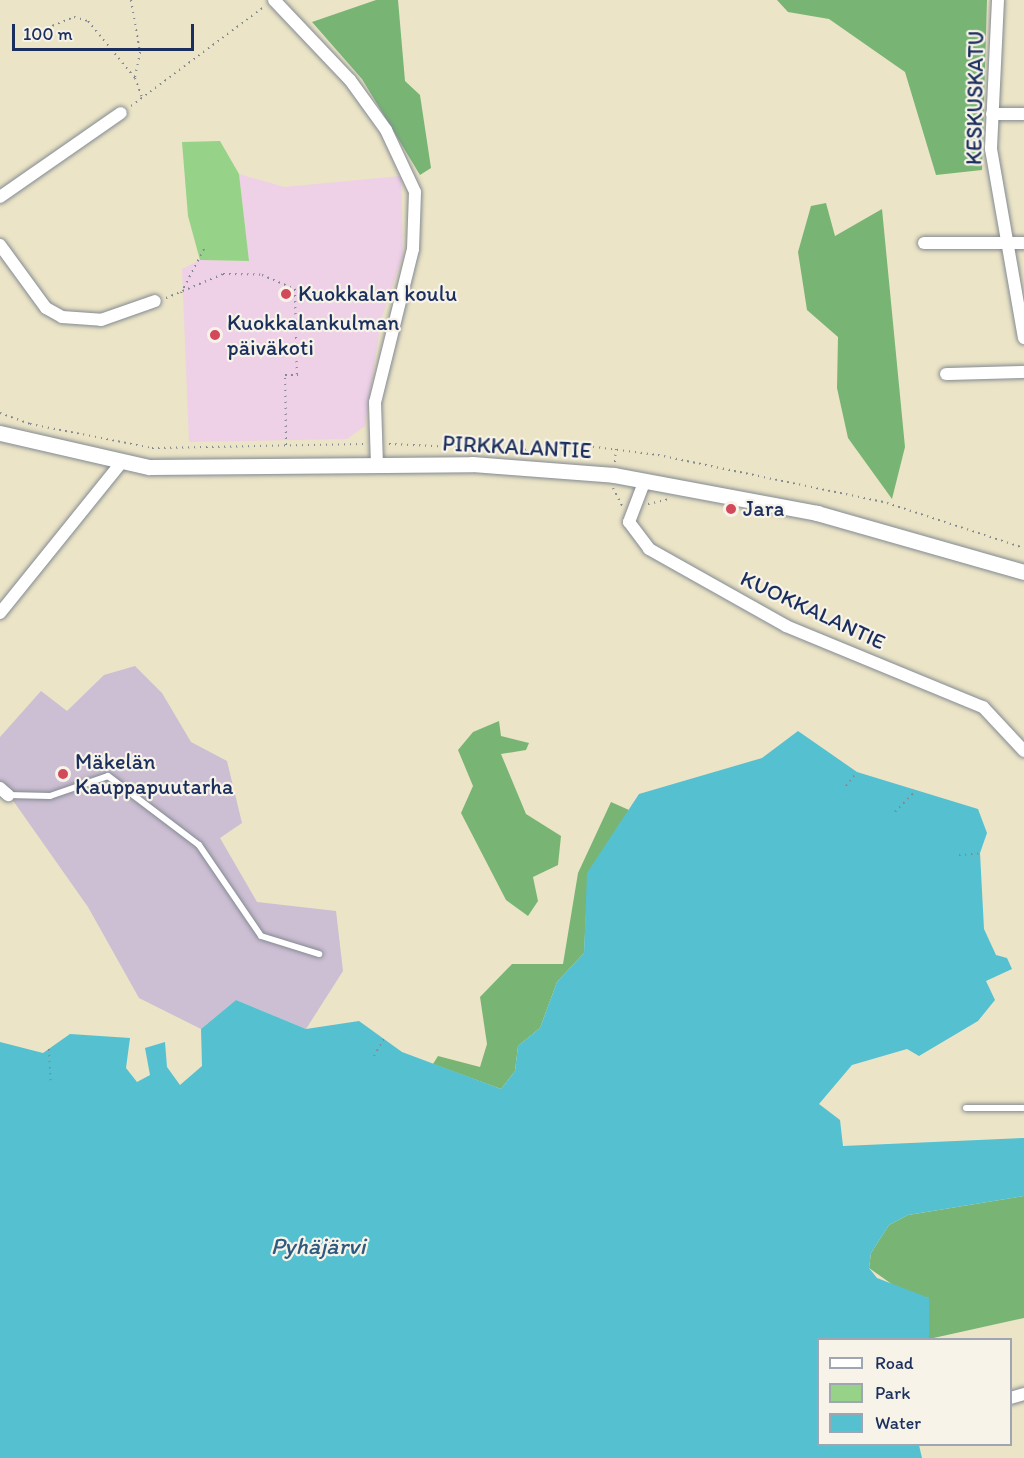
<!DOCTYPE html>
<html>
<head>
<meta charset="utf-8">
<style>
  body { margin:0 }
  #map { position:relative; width:1024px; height:1458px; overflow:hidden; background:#ebe4c6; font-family:Itim,sans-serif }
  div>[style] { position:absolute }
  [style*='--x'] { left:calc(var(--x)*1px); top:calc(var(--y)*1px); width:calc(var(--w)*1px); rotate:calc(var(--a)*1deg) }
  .built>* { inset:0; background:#eed0e7 }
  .industrial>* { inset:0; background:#ccbed3 }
  .green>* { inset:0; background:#96d388 }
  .forest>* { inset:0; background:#78b574 }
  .water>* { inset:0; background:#55c0d0 }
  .path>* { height:2px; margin-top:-1px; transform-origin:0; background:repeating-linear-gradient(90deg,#838a92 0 1.5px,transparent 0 6px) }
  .roads { filter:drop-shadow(0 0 2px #838a92) drop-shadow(0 0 2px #838a92) }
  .service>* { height:6px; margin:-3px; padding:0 3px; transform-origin:3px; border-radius:3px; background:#fff }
  .minor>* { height:12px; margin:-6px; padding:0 6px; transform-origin:6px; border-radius:6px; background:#fff }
  .tertiary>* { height:15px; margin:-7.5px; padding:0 7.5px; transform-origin:7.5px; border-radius:7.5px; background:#fff }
  .dots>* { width:16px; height:16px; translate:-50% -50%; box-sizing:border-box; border:3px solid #f7f3e8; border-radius:50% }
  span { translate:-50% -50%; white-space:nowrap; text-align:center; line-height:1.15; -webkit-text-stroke:4.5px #f7f3e8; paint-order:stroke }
  .street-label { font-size:22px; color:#1b2f5e }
  .poi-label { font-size:22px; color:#1b2f5e }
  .left { translate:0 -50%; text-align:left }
  .water-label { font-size:24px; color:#2c5a80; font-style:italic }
  .legend { position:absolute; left:817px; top:1338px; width:195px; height:108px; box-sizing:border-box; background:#f7f3e8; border:2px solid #9fa5b1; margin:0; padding:8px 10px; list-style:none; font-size:18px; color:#1b2f5e }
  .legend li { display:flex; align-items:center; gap:12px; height:30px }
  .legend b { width:30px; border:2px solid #9fa5b1 }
  .scale { position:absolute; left:12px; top:24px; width:182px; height:27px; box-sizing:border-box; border:3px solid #1b2f5e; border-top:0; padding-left:8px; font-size:18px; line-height:21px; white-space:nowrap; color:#1b2f5e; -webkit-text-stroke:4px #f7f3e8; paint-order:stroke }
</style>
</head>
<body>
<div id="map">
  <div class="built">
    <div style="clip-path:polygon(239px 174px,284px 187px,401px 176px,403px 255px,381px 320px,365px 426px,347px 439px,189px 442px,182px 269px,200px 260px,249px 261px)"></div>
  </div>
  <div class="industrial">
    <div style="clip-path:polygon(135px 666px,162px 693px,191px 742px,227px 761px,242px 823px,220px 838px,257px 902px,336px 911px,343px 971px,306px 1029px,236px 1000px,201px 1029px,139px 998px,88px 907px,0 782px,0 737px,41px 691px,67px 711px,104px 675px)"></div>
  </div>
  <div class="green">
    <div style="clip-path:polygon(220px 141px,239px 174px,249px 261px,200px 260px,188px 216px,182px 142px)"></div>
  </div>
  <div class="forest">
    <div style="clip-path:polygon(376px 0,398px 0,405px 81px,420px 95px,431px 168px,420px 175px,362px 79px,312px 22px)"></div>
    <div style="clip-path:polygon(777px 0,987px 0,982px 170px,936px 175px,905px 72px,829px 19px,788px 12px)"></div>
    <div style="clip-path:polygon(826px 203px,835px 236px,882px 209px,905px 447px,892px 499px,848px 438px,837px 388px,838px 337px,807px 310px,798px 252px,811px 206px)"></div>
    <div style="clip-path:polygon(499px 721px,501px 736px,529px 743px,526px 750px,501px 754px,526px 814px,561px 836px,558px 865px,533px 877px,538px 901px,528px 916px,506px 900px,461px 813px,473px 786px,458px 750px,473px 732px)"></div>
    <div style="clip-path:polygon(611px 802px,629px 810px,588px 873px,584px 953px,557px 982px,540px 1028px,518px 1046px,515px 1071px,501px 1089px,433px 1064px,438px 1056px,480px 1067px,487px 1044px,480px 997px,512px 964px,563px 964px,578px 873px)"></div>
    <div style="clip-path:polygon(1024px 1196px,1024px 1318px,929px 1339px,929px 1298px,903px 1292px,869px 1268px,871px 1253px,889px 1225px,908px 1215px)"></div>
  </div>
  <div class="water">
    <div style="clip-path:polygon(798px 731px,857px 772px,978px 809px,987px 833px,980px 853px,984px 929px,996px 955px,1007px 958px,1012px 969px,986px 981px,995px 1000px,978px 1021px,919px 1056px,907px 1049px,852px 1065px,819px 1104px,840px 1120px,843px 1146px,1024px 1138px,1024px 1196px,908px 1215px,889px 1225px,871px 1253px,869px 1268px,877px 1278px,929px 1298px,929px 1339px,818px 1340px,818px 1444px,919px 1445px,922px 1458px,0 1458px,0 1042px,43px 1053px,70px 1034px,130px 1038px,126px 1068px,137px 1082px,150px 1075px,145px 1048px,165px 1042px,167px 1067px,180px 1085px,202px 1066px,201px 1029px,236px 1000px,306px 1029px,359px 1021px,402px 1052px,501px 1089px,515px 1071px,518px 1046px,540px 1028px,557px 982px,584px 953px,587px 873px,639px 794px,762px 758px)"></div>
  </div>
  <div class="path">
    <div style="--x:131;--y:0;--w:53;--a:80.2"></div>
    <div style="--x:140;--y:52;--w:26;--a:101"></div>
    <div style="--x:47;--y:28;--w:29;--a:-22"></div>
    <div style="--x:74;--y:17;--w:15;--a:16"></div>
    <div style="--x:88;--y:21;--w:74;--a:50.5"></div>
    <div style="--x:135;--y:78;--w:20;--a:70"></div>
    <div style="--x:131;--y:106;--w:166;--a:-36.7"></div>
    <div style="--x:181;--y:293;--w:50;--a:-62.4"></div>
    <div style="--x:166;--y:298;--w:62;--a:-22.8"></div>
    <div style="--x:223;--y:274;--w:39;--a:1"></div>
    <div style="--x:262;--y:275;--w:36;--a:23"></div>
    <div style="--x:295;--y:289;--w:86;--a:88.7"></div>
    <div style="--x:0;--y:413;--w:32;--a:20"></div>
    <div style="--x:30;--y:424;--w:124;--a:11.1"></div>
    <div style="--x:152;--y:448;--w:214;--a:-1.1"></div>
    <div style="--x:389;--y:444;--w:130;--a:2.6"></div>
    <div style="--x:519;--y:450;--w:68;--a:-3.4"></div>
    <div style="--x:587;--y:446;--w:72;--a:7.2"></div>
    <div style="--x:658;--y:455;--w:234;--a:11.8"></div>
    <div style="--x:887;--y:503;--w:144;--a:18.2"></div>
    <div style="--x:286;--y:445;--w:70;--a:-90.8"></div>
    <div style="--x:285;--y:375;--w:18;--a:0"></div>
    <div style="--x:615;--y:462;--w:13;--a:-86"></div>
    <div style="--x:613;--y:488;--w:20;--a:63"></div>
    <div style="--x:648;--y:504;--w:22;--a:-13"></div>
    <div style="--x:846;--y:786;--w:18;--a:-52"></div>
    <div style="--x:895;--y:812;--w:28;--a:-46"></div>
    <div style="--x:959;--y:855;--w:21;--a:-5"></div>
    <div style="--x:49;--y:1049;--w:33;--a:87"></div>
    <div style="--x:374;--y:1056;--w:20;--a:-60"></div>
  </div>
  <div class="roads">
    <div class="service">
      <div style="--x:8;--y:795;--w:42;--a:1.4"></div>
      <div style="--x:50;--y:796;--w:61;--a:-19"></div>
      <div style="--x:108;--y:776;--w:114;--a:37.2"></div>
      <div style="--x:199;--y:845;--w:110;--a:55.7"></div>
      <div style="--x:261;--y:936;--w:61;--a:17.2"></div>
      <div style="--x:966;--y:1108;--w:58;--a:0"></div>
    </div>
    <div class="minor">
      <div style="--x:274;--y:0;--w:110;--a:46.5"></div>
      <div style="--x:350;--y:80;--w:62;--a:54.2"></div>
      <div style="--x:386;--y:130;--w:68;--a:64.9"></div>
      <div style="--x:415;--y:192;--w:57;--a:92"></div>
      <div style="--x:413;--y:249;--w:158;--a:103.9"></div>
      <div style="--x:375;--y:402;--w:64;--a:88.2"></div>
      <div style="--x:998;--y:0;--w:149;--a:92.7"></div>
      <div style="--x:991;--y:149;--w:192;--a:80.1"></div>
      <div style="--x:992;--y:114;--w:32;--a:0"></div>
      <div style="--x:0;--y:197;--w:147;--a:-34.8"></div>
      <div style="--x:924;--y:243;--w:100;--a:0"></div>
      <div style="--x:0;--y:245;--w:78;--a:53.9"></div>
      <div style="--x:46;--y:308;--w:18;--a:29"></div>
      <div style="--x:62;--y:317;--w:39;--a:4"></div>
      <div style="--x:101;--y:320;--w:57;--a:-19.4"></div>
      <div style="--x:946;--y:374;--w:78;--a:-1.5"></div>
      <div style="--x:645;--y:480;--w:45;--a:110.9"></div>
      <div style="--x:629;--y:522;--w:34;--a:53"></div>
      <div style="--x:649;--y:549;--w:157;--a:29.3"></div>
      <div style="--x:786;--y:626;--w:213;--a:22.4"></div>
      <div style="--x:983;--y:707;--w:60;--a:47"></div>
      <div style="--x:0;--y:613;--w:193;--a:-51.1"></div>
      <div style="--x:0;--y:788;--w:11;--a:41"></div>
      <div style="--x:1010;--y:1398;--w:15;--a:-16"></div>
    </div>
    <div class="tertiary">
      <div style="--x:0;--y:433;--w:153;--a:12.9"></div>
      <div style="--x:149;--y:467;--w:323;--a:-0.5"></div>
      <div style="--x:472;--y:464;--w:142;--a:4.4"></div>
      <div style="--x:614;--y:475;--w:207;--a:10.6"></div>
      <div style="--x:817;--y:513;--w:215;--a:15.9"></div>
    </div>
  </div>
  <div class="dots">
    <div style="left:286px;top:294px;background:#d1495b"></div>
    <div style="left:215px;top:335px;background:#d1495b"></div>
    <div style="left:731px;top:509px;background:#d1495b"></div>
    <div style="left:63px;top:774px;background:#d1495b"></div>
  </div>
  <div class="street-label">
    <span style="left:975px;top:98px;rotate:-89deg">KESKUSKATU</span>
    <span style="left:517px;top:447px;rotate:3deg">PIRKKALANTIE</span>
    <span style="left:813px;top:610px;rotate:25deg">KUOKKALANTIE</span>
  </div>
  <div class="poi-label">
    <span class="left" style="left:298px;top:294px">Kuokkalan koulu</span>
    <span class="left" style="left:227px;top:335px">Kuokkalankulman<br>päiväkoti</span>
    <span class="left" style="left:743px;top:509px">Jara</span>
    <span class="left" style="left:75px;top:774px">Mäkelän<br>Kauppapuutarha</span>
  </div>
  <div class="water-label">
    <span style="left:318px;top:1246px">Pyhäjärvi</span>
  </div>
  <ul class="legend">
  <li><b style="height:8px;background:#fff"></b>Road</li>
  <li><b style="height:16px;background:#96d388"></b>Park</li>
  <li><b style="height:16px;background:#55c0d0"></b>Water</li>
  </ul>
  <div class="scale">100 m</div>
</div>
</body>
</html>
